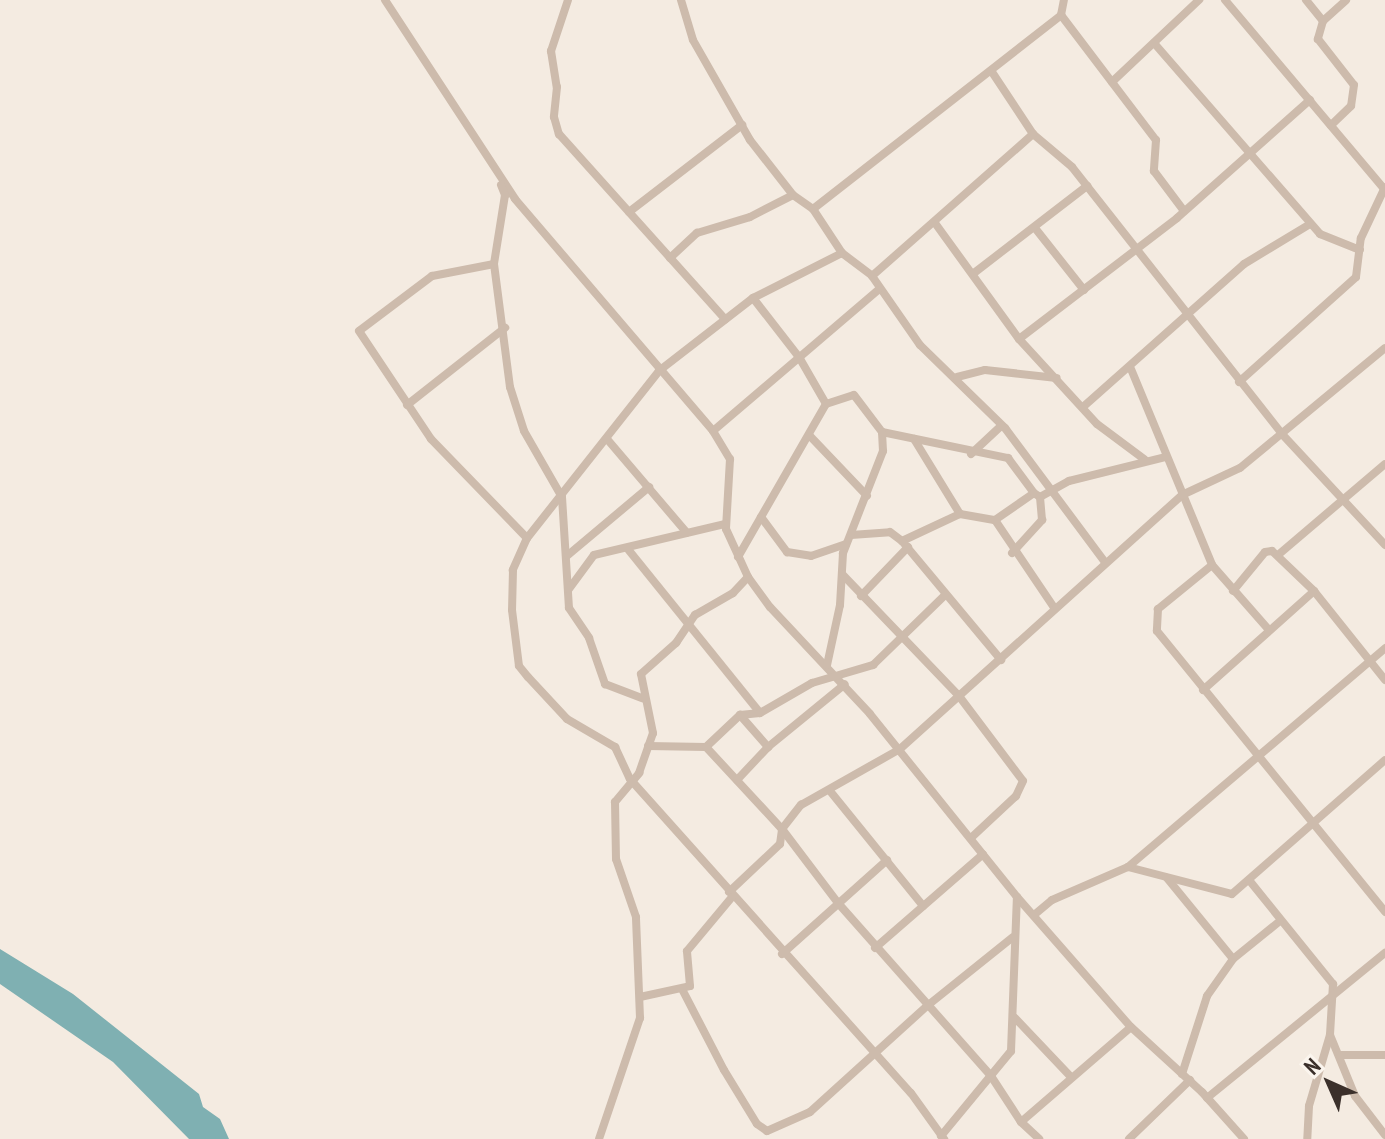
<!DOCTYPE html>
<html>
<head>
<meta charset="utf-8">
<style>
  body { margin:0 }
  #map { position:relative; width:1385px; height:1139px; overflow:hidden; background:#f4ebe1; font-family:"PT Sans Narrow",sans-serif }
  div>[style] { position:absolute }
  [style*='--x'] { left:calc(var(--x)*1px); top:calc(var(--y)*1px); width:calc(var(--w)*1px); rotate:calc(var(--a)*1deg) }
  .water>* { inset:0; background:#7fb0b2 }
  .minor>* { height:8px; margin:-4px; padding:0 4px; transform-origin:4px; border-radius:4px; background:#cdbbac }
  span { translate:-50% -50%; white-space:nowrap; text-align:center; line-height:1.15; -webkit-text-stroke:7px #fbf5ee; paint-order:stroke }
  .north { position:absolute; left:1289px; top:1043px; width:80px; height:80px; -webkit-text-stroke:6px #fbf5ee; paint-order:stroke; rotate:315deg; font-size:22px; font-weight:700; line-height:32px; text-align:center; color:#3b302b }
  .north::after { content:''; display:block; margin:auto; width:28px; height:36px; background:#3b302b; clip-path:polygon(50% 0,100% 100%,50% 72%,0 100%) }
</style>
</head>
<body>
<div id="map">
  <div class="water">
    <div style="clip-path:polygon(0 949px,73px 994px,199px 1094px,203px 1107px,220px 1119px,229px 1139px,189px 1139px,113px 1062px,0 984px)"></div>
  </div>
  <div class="minor">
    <div style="--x:385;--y:0;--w:238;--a:56.8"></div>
    <div style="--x:515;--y:199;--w:305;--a:49.5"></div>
    <div style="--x:713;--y:431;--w:33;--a:59"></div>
    <div style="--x:730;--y:459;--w:70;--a:93.3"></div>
    <div style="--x:726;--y:529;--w:53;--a:65.4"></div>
    <div style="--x:748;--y:577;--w:37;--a:54"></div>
    <div style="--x:770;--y:607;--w:146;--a:46.9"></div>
    <div style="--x:870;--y:714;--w:235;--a:51.2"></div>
    <div style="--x:1017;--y:897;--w:173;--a:48.8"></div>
    <div style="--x:1131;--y:1027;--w:96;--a:42.5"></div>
    <div style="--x:1202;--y:1092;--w:63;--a:48.2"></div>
    <div style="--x:568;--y:0;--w:54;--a:108.4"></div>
    <div style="--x:551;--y:51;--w:36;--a:81"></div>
    <div style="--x:557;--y:87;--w:30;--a:96"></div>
    <div style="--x:554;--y:117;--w:18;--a:74"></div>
    <div style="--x:559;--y:134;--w:249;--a:48.1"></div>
    <div style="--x:1225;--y:0;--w:248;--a:49.9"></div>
    <div style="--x:1306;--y:0;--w:27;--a:51"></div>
    <div style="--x:1323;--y:21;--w:19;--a:106"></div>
    <div style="--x:1318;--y:39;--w:58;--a:52"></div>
    <div style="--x:1354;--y:85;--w:21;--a:98"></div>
    <div style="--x:1351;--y:106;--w:28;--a:136"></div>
    <div style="--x:1061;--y:15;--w:157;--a:52.8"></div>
    <div style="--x:1156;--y:140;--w:31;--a:94"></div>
    <div style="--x:1154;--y:171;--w:50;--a:53.1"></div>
    <div style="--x:1323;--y:21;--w:31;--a:-42"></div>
    <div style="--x:1154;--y:43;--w:253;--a:49"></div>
    <div style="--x:1320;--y:234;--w:43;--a:21.8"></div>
    <div style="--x:992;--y:72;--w:74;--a:56.5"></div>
    <div style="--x:1033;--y:134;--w:51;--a:40.2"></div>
    <div style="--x:1072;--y:167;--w:338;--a:51.8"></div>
    <div style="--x:1281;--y:433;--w:153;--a:47.1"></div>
    <div style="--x:1112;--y:82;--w:120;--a:-43.3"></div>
    <div style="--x:501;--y:185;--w:11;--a:68"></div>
    <div style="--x:505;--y:195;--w:70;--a:99.1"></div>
    <div style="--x:494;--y:264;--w:124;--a:82.6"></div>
    <div style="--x:510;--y:387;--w:46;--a:72.3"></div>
    <div style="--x:524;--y:431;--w:76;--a:60.1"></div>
    <div style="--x:562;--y:497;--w:111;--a:86.4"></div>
    <div style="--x:569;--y:608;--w:36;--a:56"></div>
    <div style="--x:589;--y:638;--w:49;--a:70.8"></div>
    <div style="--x:605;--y:684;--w:40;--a:21"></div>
    <div style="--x:793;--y:195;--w:24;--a:35"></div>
    <div style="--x:813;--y:209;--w:315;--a:-38"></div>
    <div style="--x:1061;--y:15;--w:15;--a:-79"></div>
    <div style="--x:813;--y:209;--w:53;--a:56.6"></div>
    <div style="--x:842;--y:253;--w:38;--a:37"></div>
    <div style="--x:872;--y:276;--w:84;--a:55.2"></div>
    <div style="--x:920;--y:345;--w:119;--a:44.3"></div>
    <div style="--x:1005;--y:428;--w:166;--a:53.3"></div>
    <div style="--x:629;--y:212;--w:143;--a:-37.6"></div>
    <div style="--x:935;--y:223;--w:143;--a:54.1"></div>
    <div style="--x:1019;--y:339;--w:115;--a:47.5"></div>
    <div style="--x:1097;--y:424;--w:59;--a:36.7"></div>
    <div style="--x:1035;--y:228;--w:79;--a:51.7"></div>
    <div style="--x:842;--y:253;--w:100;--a:153.2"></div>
    <div style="--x:753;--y:298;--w:119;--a:142.2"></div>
    <div style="--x:659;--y:371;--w:213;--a:128.3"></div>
    <div style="--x:527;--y:538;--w:35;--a:114"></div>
    <div style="--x:513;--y:570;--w:40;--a:91.4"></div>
    <div style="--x:512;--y:610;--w:56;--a:82.9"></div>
    <div style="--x:519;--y:666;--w:14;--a:51"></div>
    <div style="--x:528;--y:677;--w:57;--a:47.1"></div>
    <div style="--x:567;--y:719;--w:56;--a:30.3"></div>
    <div style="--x:615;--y:747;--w:35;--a:65"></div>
    <div style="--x:630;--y:779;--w:421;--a:48.2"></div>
    <div style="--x:911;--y:1093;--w:57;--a:54.3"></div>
    <div style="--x:670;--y:258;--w:37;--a:-43"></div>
    <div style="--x:697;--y:233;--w:55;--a:-16.8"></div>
    <div style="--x:750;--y:217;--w:48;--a:-27.1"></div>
    <div style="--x:793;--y:195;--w:70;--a:-128"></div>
    <div style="--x:750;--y:140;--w:115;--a:-119.7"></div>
    <div style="--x:693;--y:40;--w:42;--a:-106.7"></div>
    <div style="--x:494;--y:264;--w:63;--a:169"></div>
    <div style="--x:432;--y:276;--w:91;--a:143"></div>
    <div style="--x:359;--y:331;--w:130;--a:56.3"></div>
    <div style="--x:431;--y:439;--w:138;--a:45.9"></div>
    <div style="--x:974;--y:273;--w:143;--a:-37.6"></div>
    <div style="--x:872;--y:276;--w:215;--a:-41.4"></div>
    <div style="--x:753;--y:298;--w:75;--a:52.1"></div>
    <div style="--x:799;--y:357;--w:54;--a:60.1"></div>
    <div style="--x:1019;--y:339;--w:199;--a:-37.4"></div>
    <div style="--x:1177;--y:218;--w:178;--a:-41.6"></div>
    <div style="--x:1131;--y:369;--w:212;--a:67.5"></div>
    <div style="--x:1212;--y:565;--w:86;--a:48.8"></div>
    <div style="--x:957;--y:377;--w:29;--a:-14"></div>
    <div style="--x:985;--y:370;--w:72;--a:6.3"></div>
    <div style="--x:1239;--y:382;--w:157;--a:-41.9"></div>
    <div style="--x:1356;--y:277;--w:39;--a:-83"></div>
    <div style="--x:1361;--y:238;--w:56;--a:-64.8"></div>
    <div style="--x:407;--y:405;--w:125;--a:-38.2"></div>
    <div style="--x:1083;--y:407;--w:215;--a:-41.6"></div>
    <div style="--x:1244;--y:264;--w:77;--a:-31.2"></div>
    <div style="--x:713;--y:431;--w:216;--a:-40.5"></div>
    <div style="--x:882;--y:432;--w:129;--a:11.7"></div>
    <div style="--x:1008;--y:458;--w:44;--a:53.4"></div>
    <div style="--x:809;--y:435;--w:84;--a:46.4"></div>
    <div style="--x:607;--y:439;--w:123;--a:49.6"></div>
    <div style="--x:914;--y:439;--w:88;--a:58.5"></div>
    <div style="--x:971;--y:454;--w:41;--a:-43"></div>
    <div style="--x:761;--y:517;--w:44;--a:53.4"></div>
    <div style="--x:787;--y:552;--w:24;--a:9"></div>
    <div style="--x:811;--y:556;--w:37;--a:-19"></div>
    <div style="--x:995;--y:520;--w:107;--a:56"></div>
    <div style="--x:851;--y:535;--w:39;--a:-4"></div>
    <div style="--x:890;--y:532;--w:15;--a:37"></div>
    <div style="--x:902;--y:541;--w:64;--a:-25"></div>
    <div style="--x:960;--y:514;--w:36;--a:10"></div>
    <div style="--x:995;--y:520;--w:47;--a:-34.7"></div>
    <div style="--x:1034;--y:493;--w:7;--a:34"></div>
    <div style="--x:1040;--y:497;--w:33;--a:-29"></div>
    <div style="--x:1069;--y:481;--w:99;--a:-14"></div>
    <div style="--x:902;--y:541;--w:155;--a:50.2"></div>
    <div style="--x:627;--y:548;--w:212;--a:51.1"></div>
    <div style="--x:1012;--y:553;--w:45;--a:-47.7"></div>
    <div style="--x:1042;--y:520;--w:23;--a:-95"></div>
    <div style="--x:568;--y:555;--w:106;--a:-40"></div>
    <div style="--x:1278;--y:555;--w:140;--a:-40.4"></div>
    <div style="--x:738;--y:557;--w:177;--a:-60.1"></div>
    <div style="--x:826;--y:404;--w:29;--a:-18"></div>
    <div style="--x:854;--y:395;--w:46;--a:52.9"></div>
    <div style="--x:882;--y:432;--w:19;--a:87"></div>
    <div style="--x:883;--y:451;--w:110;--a:111.4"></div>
    <div style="--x:843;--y:553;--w:52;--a:93.3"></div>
    <div style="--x:840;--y:605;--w:61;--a:102.2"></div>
    <div style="--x:1212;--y:565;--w:70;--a:140.8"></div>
    <div style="--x:1158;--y:609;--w:22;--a:93"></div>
    <div style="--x:1157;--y:631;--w:362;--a:50.9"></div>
    <div style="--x:843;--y:575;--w:168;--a:46.2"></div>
    <div style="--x:959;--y:696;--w:106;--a:53"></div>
    <div style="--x:1023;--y:781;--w:17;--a:115"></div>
    <div style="--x:1016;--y:796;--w:60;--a:137"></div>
    <div style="--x:569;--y:589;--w:42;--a:-53.7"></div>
    <div style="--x:594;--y:555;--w:135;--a:-13.3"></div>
    <div style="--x:1233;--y:591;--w:50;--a:-50.6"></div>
    <div style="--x:1265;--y:552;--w:7;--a:-8"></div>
    <div style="--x:1272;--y:551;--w:58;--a:43.6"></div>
    <div style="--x:1314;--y:591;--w:114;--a:51.4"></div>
    <div style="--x:861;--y:596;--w:68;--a:-46.2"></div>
    <div style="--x:1203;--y:690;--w:149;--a:-41.7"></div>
    <div style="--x:740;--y:715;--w:43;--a:48.8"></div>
    <div style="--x:648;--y:746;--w:58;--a:1"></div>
    <div style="--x:706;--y:747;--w:47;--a:-43.3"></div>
    <div style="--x:740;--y:715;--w:20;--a:-6"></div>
    <div style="--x:760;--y:713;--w:60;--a:-30"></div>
    <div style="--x:812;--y:683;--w:64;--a:-16.4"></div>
    <div style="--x:873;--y:665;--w:100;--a:-44.2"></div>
    <div style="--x:706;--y:747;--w:112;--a:47.2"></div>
    <div style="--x:782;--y:829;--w:93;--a:52.9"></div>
    <div style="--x:838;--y:903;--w:231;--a:48.5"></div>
    <div style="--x:991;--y:1076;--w:55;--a:56.9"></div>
    <div style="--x:1021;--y:1122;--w:25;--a:43"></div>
    <div style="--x:737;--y:780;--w:45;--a:-46.8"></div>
    <div style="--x:768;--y:747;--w:99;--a:-39.3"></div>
    <div style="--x:830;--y:791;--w:148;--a:51"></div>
    <div style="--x:1128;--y:867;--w:107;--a:14.6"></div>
    <div style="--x:1232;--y:894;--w:203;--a:-41.2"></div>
    <div style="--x:1167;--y:878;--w:104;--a:50.8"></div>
    <div style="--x:1249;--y:880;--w:134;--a:51.1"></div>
    <div style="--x:1333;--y:984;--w:51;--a:93.4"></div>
    <div style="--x:1330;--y:1035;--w:74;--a:106.5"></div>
    <div style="--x:1309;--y:1106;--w:33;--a:93"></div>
    <div style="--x:729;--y:892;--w:70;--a:-43.3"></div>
    <div style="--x:780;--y:844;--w:15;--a:-82"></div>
    <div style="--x:782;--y:829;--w:31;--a:-52"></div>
    <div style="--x:801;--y:805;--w:114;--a:-29.5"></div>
    <div style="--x:900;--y:749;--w:380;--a:-42"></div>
    <div style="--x:1182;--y:495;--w:64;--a:-25"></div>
    <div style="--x:1240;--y:468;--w:188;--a:-39.6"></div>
    <div style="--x:1034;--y:915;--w:23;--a:-40"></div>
    <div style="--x:1052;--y:900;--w:83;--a:-23.5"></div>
    <div style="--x:1128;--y:867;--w:338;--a:-40.4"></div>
    <div style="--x:875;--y:948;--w:143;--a:-41"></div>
    <div style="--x:782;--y:954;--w:141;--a:-41.8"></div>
    <div style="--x:683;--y:991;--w:89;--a:62.6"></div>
    <div style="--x:724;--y:1070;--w:63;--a:58.6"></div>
    <div style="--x:757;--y:1124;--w:12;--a:35"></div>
    <div style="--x:767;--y:1131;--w:47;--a:-23.8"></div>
    <div style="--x:810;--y:1112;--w:158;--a:-42.2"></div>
    <div style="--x:927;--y:1006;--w:110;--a:-38.7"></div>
    <div style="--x:640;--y:997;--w:51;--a:-12.4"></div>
    <div style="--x:690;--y:986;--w:35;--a:-95"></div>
    <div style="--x:687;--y:951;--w:70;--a:-50.2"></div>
    <div style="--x:1015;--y:1018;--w:81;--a:46.5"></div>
    <div style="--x:1330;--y:1035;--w:66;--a:67.7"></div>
    <div style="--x:1355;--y:1096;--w:49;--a:52.4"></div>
    <div style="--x:1340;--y:1055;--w:45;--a:0"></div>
    <div style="--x:1182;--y:1074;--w:82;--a:-72.2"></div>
    <div style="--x:1207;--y:996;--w:45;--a:-54.9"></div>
    <div style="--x:1233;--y:959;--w:60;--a:-39"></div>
    <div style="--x:1207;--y:1098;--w:230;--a:-39.2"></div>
    <div style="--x:1021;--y:1122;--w:145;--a:-40.8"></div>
    <div style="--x:941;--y:1136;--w:110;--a:-50.5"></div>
    <div style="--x:1011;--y:1051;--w:154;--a:-87.8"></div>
    <div style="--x:599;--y:1139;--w:128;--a:-71.3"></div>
    <div style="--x:640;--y:1018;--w:101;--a:-92.3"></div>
    <div style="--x:636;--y:917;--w:61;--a:-109"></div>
    <div style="--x:616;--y:859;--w:57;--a:-91"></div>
    <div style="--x:615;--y:802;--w:38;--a:-50"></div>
    <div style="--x:639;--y:773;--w:42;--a:-70.7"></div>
    <div style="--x:653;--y:733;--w:60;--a:-101.5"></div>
    <div style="--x:641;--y:674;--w:47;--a:-41.5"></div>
    <div style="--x:676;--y:643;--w:34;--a:-56"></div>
    <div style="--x:695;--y:615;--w:44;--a:-30.1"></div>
    <div style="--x:733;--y:593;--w:22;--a:-47"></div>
    <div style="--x:1129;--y:1139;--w:85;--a:-44"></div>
  </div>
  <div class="north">N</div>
</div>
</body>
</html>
